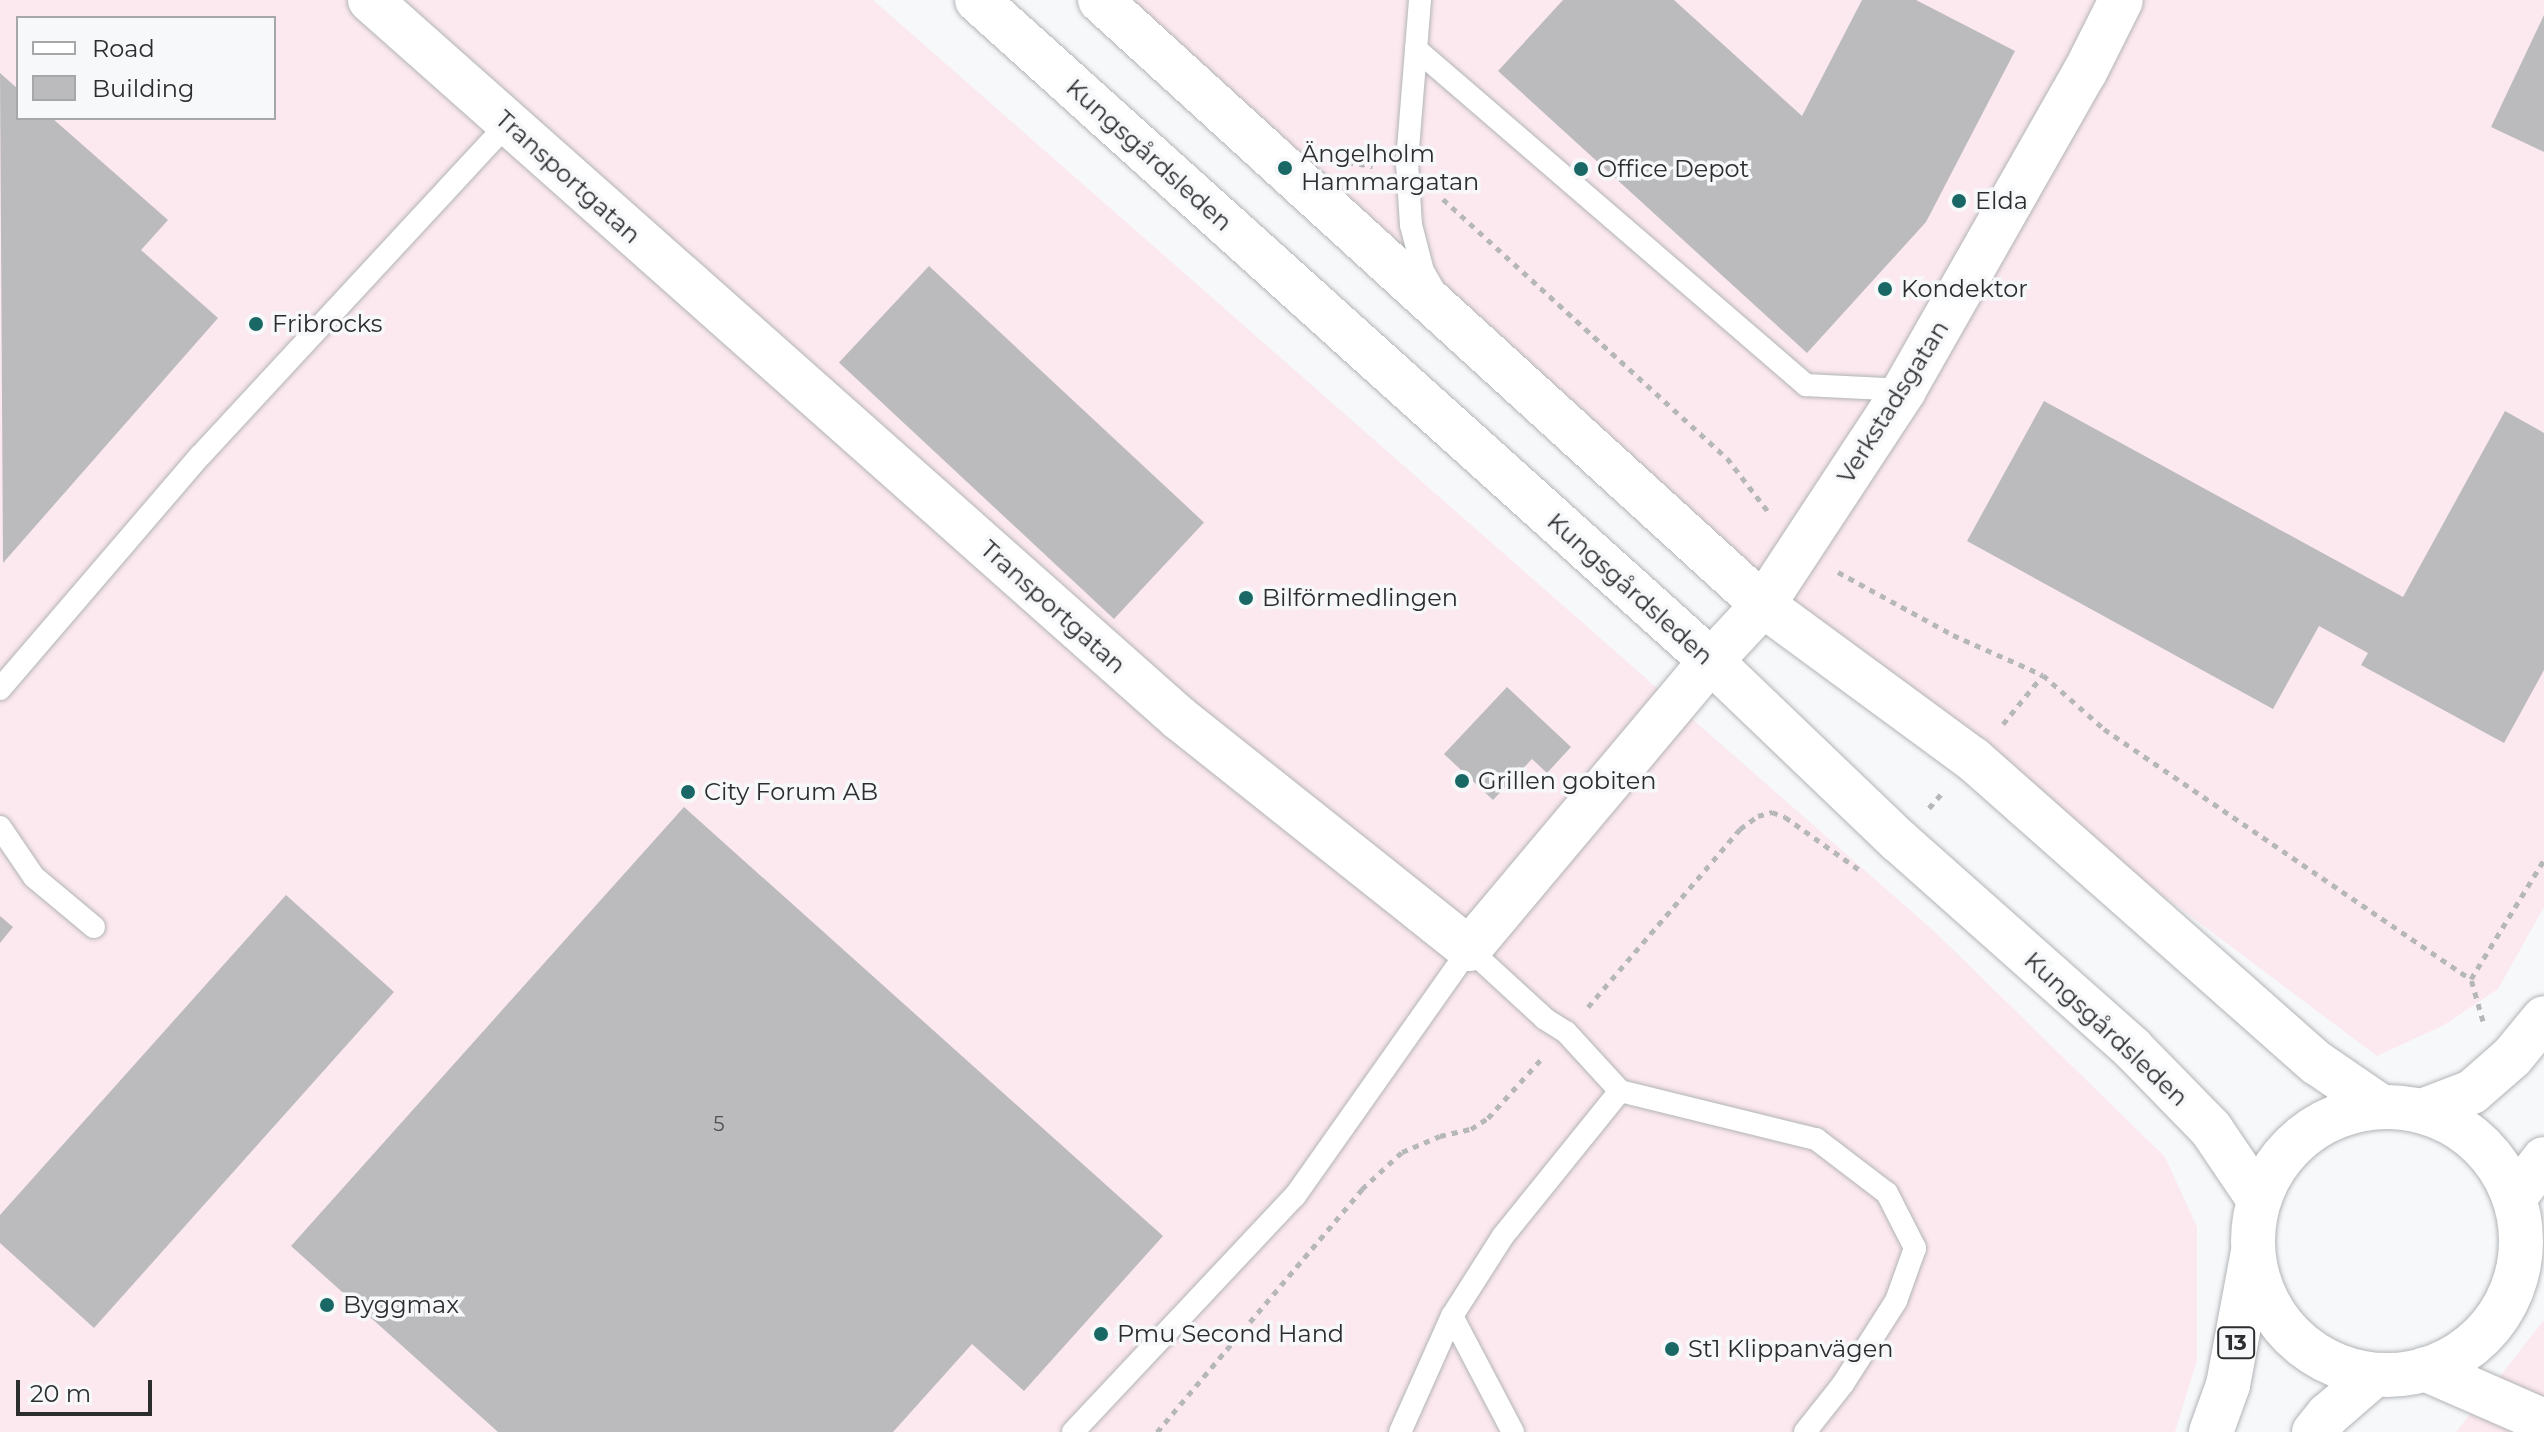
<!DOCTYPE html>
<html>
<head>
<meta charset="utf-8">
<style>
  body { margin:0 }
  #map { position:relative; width:2544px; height:1432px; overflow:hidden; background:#f6f8fa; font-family:Montserrat,sans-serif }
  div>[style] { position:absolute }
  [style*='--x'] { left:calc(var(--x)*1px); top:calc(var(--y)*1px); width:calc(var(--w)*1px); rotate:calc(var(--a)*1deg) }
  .industrial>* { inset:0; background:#fce8ef }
  .building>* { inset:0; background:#bbbbbd; transform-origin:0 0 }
  .path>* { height:5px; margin-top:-2.5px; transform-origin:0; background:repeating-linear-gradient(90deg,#b5b7b8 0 6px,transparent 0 12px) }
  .roads { filter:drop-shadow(0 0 2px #b2b4b6) drop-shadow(0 0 2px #b2b4b6) }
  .lane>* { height:22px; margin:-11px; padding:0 11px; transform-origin:11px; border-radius:11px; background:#fff }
  .street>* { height:44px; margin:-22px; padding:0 22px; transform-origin:22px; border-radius:22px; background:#fff }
  .secondary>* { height:44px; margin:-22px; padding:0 22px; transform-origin:22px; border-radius:22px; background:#fff }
  .secondary>.ring { margin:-22px; padding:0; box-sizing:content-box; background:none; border:44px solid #fff; border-radius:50% }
  .primary>* { height:44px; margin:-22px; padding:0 22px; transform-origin:22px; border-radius:22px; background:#fff }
  .dots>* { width:22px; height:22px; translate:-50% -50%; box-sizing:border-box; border:4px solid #f6f8fa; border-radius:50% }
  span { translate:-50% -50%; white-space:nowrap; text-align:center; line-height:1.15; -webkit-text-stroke:7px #f6f8fa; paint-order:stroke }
  .number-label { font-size:20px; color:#505051 }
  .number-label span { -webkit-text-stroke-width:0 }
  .shield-label span { padding:2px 6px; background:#f6f8fa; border:2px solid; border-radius:6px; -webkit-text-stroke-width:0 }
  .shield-label { font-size:22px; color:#2c2d2d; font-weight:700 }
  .poi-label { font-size:24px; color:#2c2d2d }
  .left { translate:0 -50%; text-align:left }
  .street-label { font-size:24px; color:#2c2d2d }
  .legend { position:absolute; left:16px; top:16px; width:260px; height:104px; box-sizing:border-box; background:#f6f8fa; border:2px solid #a5a7a8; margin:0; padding:10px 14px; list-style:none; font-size:24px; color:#2c2d2d }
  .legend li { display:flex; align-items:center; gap:16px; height:40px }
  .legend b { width:40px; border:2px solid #a5a7a8 }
  .scale { position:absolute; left:16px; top:1380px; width:136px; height:36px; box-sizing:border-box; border:4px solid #2c2d2d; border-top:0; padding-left:10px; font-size:24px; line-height:28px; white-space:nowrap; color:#2c2d2d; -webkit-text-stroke:6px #f6f8fa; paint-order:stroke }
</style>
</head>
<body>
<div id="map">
  <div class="industrial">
    <div style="clip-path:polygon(evenodd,0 0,873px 0,1935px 932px,2165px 1157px,2197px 1227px,2197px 1360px,2175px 1432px,0 1432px,0 0,18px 18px,274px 18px,274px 118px,18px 118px,18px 18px)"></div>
    <div style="clip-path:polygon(1107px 0,2544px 0,2544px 907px,2498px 989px,2444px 1025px,2377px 1056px,1762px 595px)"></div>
    <div style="clip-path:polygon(2544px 1320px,2544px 1432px,2456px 1432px)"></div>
  </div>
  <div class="building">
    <div style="clip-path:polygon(1563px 0,1674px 0,1802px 116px,1862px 0,1916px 0,2015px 51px,1926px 222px,1807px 353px,1498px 71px)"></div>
    <div style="clip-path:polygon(2544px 15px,2544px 152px,2491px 127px)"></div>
    <div style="clip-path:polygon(0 73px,18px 89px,18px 118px,52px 118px,168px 220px,141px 250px,218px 318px,3px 563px)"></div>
    <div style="left:929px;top:266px;width:376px;height:132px;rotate:43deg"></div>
    <div style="clip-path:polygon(2044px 401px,2403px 597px,2505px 411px,2544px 433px,2544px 670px,2504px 743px,2361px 665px,2368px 653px,2319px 626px,2273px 709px,1967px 541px)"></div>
    <div style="clip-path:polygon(1507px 687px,1571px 747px,1547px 773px,1532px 759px,1493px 800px,1444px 754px)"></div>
    <div style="clip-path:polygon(684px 807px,1163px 1236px,1024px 1391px,972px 1344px,893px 1432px,498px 1432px,291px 1246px)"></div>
    <div style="clip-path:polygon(286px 895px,394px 992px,94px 1328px,0 1243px,0 1215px)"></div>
    <div style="clip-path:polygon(0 916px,13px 927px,0 943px)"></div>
  </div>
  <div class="path">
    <div style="--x:1347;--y:162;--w:26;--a:9"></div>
    <div style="--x:1443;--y:199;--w:384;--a:42.4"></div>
    <div style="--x:1727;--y:458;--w:71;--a:52.5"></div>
    <div style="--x:1838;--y:572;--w:131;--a:28.7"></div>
    <div style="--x:1953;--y:635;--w:98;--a:24"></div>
    <div style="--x:2043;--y:675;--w:81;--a:41.5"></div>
    <div style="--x:2104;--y:729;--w:444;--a:34.3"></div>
    <div style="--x:2003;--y:724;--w:63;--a:-50.8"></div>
    <div style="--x:1929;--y:808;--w:23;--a:-49"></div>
    <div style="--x:1588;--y:1007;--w:234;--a:-49.5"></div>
    <div style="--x:1740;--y:829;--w:22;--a:-36"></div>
    <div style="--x:1758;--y:816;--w:15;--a:-16"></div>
    <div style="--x:1772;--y:812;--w:14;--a:21"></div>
    <div style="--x:1785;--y:817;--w:93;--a:35.4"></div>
    <div style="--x:2483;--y:1021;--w:44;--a:-105.9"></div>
    <div style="--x:2471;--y:979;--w:140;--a:-58.5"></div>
    <div style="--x:1157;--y:1432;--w:318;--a:-49.8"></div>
    <div style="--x:1362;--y:1189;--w:54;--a:-42.8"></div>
    <div style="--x:1402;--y:1152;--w:41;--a:-22.8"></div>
    <div style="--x:1440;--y:1136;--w:32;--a:-13"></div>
    <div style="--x:1471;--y:1129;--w:20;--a:-33"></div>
    <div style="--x:1488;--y:1118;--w:84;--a:-47.9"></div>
  </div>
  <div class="roads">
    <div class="lane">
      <div style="--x:1420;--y:0;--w:164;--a:94.6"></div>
      <div style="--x:1407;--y:163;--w:62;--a:86.3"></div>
      <div style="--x:1411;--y:225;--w:48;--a:75.4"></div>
      <div style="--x:1423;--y:271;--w:22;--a:60"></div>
      <div style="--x:1416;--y:49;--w:515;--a:40.75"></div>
      <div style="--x:1806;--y:385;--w:98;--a:2.9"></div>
      <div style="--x:0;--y:689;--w:307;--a:-49.4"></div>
      <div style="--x:200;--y:456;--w:454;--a:-47.2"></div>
      <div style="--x:0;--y:827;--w:60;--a:55.8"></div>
      <div style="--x:34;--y:877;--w:78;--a:39.8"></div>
      <div style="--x:1620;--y:1091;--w:202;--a:13.8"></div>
      <div style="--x:1816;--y:1139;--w:89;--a:37.3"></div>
      <div style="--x:1887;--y:1193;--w:62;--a:63"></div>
      <div style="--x:1915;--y:1248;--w:56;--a:109.7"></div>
      <div style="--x:1896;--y:1301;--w:98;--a:122.6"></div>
      <div style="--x:1843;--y:1384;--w:61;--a:128.4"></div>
      <div style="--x:1452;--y:1316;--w:131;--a:62.3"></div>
      <div style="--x:1073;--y:1432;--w:324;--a:-46.8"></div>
      <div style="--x:1295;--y:1196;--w:302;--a:-54.8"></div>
      <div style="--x:1469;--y:949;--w:103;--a:42.6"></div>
      <div style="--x:1545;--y:1019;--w:25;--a:32"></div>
      <div style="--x:1566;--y:1032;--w:80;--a:47.5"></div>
      <div style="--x:1620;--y:1091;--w:186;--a:128.9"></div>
      <div style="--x:1503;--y:1236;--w:95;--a:122.5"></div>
      <div style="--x:1452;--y:1316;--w:127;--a:114.1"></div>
    </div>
    <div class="street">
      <div style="--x:370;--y:0;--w:1082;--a:41.59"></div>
      <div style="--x:1179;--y:718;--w:371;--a:38.5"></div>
      <div style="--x:1469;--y:949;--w:376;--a:-50"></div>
      <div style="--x:1711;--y:661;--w:76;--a:-47.1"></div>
      <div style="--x:1763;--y:605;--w:257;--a:-56.7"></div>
      <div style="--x:1904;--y:390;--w:366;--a:-60.4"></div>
      <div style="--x:2085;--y:72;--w:80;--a:-63.4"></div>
    </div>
    <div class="secondary">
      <div style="--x:977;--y:0;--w:988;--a:42"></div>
      <div style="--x:1711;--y:661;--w:260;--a:43.8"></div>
      <div style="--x:1899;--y:841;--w:312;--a:41.6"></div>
      <div style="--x:2132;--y:1048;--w:113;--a:45.7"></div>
      <div style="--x:2211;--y:1129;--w:86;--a:55.9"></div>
      <div style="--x:1100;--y:0;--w:898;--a:42.38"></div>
      <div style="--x:1763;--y:605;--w:260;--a:36.3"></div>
      <div style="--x:1973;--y:759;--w:459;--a:41.5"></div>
      <div style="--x:2317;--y:1063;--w:76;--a:34.3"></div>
      <div class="ring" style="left:2253px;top:1107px;width:224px;height:224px"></div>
      <div style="--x:2422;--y:1111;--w:53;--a:-20.8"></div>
      <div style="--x:2472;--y:1092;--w:53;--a:-41.2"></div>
      <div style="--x:2512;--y:1057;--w:50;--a:-50.6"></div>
      <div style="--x:2514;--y:1198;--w:49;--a:-52.4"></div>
      <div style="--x:2425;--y:1369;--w:130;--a:23.6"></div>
    </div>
    <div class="primary">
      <div style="--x:2211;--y:1432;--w:50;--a:-70.1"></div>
      <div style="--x:2228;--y:1385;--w:135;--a:-79.4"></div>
      <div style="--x:2314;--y:1432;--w:22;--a:-51"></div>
      <div style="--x:2328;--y:1415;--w:61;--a:-41"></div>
    </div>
  </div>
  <div class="dots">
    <div style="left:1285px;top:168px;background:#1a6866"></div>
    <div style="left:1581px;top:169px;background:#1a6866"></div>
    <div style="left:1959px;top:201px;background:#1a6866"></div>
    <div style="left:1885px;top:289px;background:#1a6866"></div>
    <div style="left:256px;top:324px;background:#1a6866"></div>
    <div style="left:1246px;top:598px;background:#1a6866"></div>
    <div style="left:1462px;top:781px;background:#1a6866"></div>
    <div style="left:688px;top:792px;background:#1a6866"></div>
    <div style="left:327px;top:1305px;background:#1a6866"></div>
    <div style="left:1101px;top:1334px;background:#1a6866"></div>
    <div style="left:1672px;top:1349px;background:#1a6866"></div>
  </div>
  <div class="number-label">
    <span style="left:719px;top:1124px">5</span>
  </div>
  <div class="shield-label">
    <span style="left:2236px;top:1343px">13</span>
  </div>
  <div class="poi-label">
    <span class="left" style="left:1301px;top:168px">Ängelholm<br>Hammargatan</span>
    <span class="left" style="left:1597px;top:169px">Office Depot</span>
    <span class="left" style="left:1975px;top:201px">Elda</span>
    <span class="left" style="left:1901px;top:289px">Kondektor</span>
    <span class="left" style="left:272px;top:324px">Fribrocks</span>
    <span class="left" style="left:1262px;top:598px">Bilförmedlingen</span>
    <span class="left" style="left:1478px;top:781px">Grillen gobiten</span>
    <span class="left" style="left:704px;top:792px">City Forum AB</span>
    <span class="left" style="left:343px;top:1305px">Byggmax</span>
    <span class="left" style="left:1117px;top:1334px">Pmu Second Hand</span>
    <span class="left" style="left:1688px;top:1349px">St1 Klippanvägen</span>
  </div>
  <div class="street-label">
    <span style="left:1149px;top:155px;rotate:42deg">Kungsgårdsleden</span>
    <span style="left:568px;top:177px;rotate:42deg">Transportgatan</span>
    <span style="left:1893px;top:402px;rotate:-58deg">Verkstadsgatan</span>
    <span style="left:1630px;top:589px;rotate:42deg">Kungsgårdsleden</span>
    <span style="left:1053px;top:607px;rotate:42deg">Transportgatan</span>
    <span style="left:2106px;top:1029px;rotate:43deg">Kungsgårdsleden</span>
  </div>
  <ul class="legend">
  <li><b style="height:10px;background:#fff"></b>Road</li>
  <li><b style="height:22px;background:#bbbbbd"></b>Building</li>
  </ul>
  <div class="scale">20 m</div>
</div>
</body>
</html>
